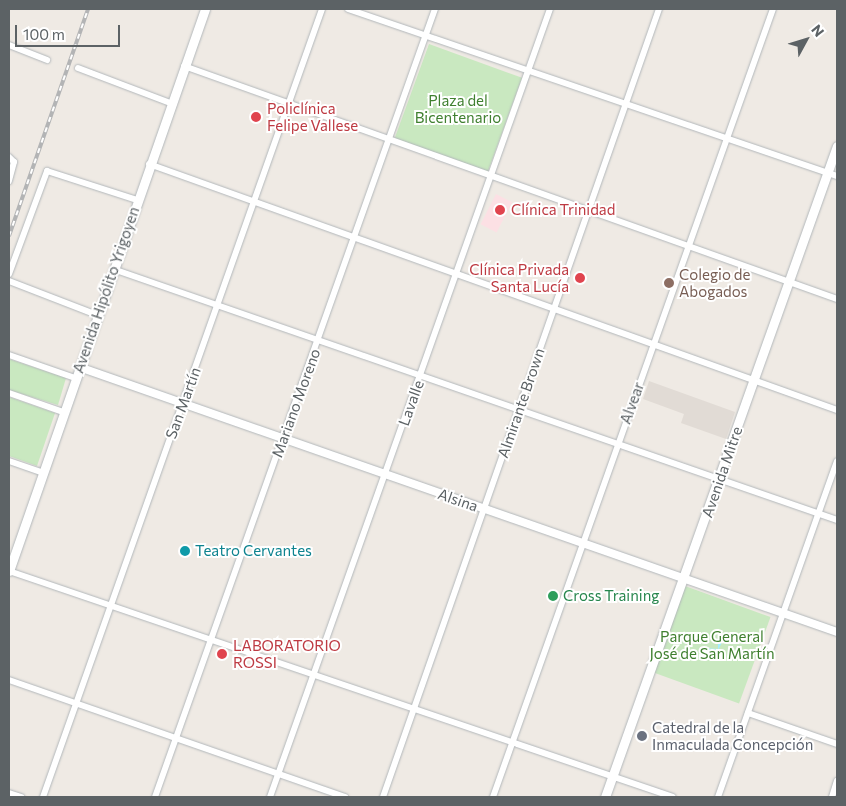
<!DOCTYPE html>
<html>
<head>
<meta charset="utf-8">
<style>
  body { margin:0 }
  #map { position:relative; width:846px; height:806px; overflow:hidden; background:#efeae4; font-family:Commissioner,sans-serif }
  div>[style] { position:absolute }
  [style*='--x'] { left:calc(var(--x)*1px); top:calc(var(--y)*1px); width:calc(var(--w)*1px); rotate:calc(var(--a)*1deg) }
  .education>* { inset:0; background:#e1dbd5 }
  .medical>* { inset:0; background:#fce0e4; transform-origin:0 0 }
  .green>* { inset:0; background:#c9e8c0; transform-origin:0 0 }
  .water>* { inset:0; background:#a4edff }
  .roads { filter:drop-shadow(0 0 1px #b2b7ba) drop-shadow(0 0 1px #b2b7ba) }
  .minor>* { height:6px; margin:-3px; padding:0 3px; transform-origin:3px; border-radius:3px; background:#fff }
  .tertiary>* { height:8px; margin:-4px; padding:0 4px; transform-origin:4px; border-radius:4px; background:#fff }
  .secondary>* { height:9px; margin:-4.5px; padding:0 4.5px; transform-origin:4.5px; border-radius:4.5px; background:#fff }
  .rail>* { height:4px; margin-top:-2px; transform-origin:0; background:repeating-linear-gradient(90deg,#fff 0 5.5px,#b3b4b5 0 11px); box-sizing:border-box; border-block:1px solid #b3b4b5 }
  .dots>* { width:14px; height:14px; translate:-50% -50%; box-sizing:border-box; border:2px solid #fff; border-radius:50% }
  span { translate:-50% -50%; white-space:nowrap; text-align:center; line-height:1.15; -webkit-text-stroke:4px #fff; paint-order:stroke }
  .park-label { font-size:15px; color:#408030 }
  .health-label { font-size:15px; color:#be3a42 }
  .left { translate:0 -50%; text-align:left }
  .right { translate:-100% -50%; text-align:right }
  .education-label { font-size:15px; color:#785e54 }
  .street-label { font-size:15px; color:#5c6265 }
  .culture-label { font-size:15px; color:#0d838f }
  .leisure-label { font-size:15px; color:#27864d }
  .worship-label { font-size:15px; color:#5b616d }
  .frame { position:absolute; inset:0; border:10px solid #5c6265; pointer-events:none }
  .north { position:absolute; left:781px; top:15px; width:50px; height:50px; -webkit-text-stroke:4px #fff; paint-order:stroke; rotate:51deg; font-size:14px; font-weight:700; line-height:20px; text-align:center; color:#5c6265 }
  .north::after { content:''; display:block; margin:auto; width:18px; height:22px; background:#5c6265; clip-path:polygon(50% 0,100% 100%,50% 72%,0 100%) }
  .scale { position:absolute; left:15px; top:25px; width:105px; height:22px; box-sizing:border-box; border:2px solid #5c6265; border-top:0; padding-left:6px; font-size:15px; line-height:18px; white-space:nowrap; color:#5c6265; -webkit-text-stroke:4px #fff; paint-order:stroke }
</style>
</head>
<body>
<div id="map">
  <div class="education">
    <div style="clip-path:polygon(649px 381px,735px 412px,726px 439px,681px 423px,684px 414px,643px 399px)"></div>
  </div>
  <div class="medical">
    <div style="left:496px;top:194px;width:18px;height:34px;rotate:27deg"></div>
  </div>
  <div class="green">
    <div style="left:429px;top:44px;width:99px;height:102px;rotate:20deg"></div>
    <div style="clip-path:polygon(9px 359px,66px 378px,58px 405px,9px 390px)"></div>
    <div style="clip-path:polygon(9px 397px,55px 413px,37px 466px,9px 456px)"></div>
    <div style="left:685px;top:586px;width:91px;height:92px;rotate:20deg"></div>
  </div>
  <div class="water">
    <div style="clip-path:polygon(710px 636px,722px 642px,716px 655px,703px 648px,718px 649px,718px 642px)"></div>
  </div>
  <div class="roads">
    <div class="minor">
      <div style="--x:348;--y:9;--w:517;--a:18.86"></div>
      <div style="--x:9;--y:45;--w:41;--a:21.5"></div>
      <div style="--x:184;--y:66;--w:693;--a:19.64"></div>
      <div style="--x:78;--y:68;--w:98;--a:20.8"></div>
      <div style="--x:9;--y:157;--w:7;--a:45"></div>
      <div style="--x:14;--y:162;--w:20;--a:105"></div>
      <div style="--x:149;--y:164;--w:731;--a:19.67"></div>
      <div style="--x:113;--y:269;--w:766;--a:19.12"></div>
      <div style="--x:9;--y:274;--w:110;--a:-69.7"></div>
      <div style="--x:47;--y:171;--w:95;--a:17.9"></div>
      <div style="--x:9;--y:281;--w:94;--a:21.1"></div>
      <div style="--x:9;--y:355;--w:70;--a:19.2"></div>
      <div style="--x:9;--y:393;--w:57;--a:19.4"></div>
      <div style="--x:9;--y:461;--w:34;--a:19"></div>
      <div style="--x:9;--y:571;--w:701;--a:18.8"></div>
      <div style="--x:9;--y:680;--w:356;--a:19.2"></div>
      <div style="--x:748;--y:713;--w:94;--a:19.2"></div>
      <div style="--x:9;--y:793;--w:13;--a:18"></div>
      <div style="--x:43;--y:797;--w:836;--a:-70.5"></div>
      <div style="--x:155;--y:797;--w:836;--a:-70.44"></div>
      <div style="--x:270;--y:797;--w:836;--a:-70.44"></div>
      <div style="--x:383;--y:797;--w:835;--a:-70.7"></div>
      <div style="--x:493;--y:797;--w:836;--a:-70.44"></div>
      <div style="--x:718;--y:797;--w:356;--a:-70.5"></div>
      <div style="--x:832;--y:797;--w:17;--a:-73"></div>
    </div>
    <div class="tertiary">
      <div style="--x:79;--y:367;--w:803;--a:19.27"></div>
    </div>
    <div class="secondary">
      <div style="--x:9;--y:571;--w:595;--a:-70.77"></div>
      <div style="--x:605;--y:797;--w:691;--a:-70.39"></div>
    </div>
  </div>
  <div class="rail">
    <div style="--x:9;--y:236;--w:240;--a:-70.8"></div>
  </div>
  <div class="dots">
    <div style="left:256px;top:117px;background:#e0444e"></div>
    <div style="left:500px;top:210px;background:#e0444e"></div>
    <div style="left:580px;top:278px;background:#e0444e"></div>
    <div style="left:669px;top:283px;background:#8d6e63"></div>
    <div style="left:185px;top:551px;background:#0f9aa8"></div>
    <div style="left:553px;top:596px;background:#2e9e5b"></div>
    <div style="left:222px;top:654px;background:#e0444e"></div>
    <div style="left:642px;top:736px;background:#6b7280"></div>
  </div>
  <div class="park-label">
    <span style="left:458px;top:109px">Plaza del<br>Bicentenario</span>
    <span style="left:712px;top:645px">Parque General<br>José de San Martín</span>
  </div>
  <div class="health-label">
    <span class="left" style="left:267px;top:117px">Policlínica<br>Felipe Vallese</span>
    <span class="left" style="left:511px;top:210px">Clínica Trinidad</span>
    <span class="right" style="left:569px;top:278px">Clínica Privada<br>Santa Lucía</span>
    <span class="left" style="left:233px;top:654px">LABORATORIO<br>ROSSI</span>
  </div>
  <div class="education-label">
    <span class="left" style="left:679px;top:283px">Colegio de<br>Abogados</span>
  </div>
  <div class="street-label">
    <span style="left:106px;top:290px;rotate:-71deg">Avenida Hipólito Yrigoyen</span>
    <span style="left:183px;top:403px;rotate:-70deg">San Martín</span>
    <span style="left:296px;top:403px;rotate:-70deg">Mariano Moreno</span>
    <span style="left:411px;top:403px;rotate:-70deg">Lavalle</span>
    <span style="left:521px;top:403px;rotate:-71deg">Almirante Brown</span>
    <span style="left:632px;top:403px;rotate:-70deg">Alvear</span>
    <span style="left:722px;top:472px;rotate:-71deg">Avenida Mitre</span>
    <span style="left:458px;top:500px;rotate:19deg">Alsina</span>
  </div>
  <div class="culture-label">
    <span class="left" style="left:195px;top:551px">Teatro Cervantes</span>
  </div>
  <div class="leisure-label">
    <span class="left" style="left:563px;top:596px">Cross Training</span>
  </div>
  <div class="worship-label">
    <span class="left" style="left:652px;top:736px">Catedral de la<br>Inmaculada Concepción</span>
  </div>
  <div class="frame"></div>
  <div class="north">N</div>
  <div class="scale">100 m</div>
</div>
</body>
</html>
